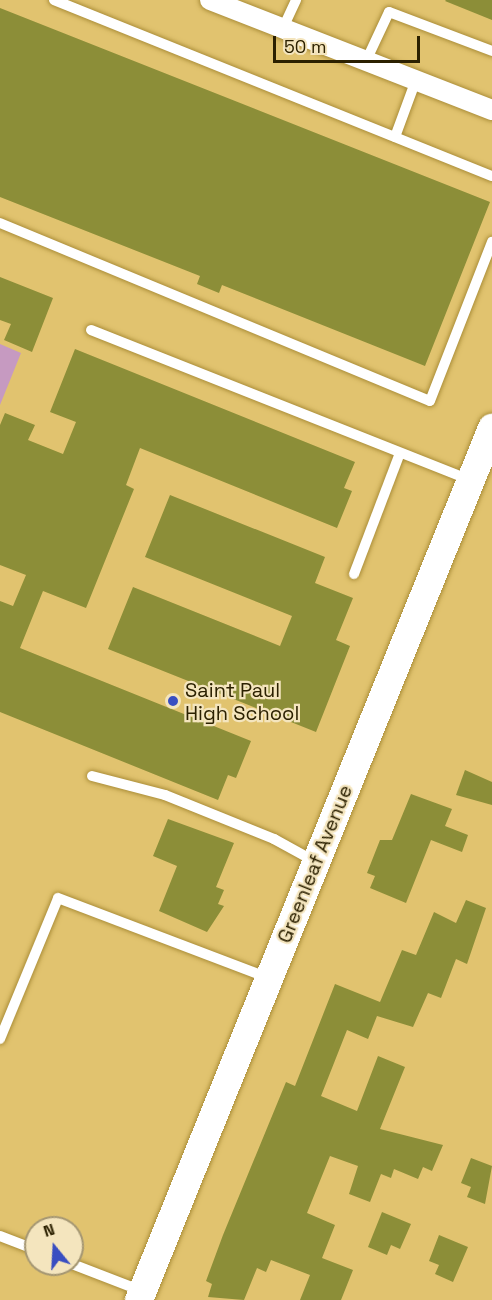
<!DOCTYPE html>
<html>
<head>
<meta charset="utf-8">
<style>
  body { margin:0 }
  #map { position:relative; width:492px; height:1300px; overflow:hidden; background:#e1c36f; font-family:"Space Grotesk",sans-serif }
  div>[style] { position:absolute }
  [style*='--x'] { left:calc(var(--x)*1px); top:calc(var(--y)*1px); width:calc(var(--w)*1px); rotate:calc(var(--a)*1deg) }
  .green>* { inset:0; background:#c69ac1 }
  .building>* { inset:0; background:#8c8e38 }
  .roads { filter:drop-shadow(0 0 2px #ab8e39) drop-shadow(0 0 2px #ab8e39) }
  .lane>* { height:10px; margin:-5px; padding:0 5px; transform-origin:5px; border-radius:5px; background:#fff }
  .street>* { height:20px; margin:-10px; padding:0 10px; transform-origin:10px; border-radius:10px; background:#fff }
  .secondary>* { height:28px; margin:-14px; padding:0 14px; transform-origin:14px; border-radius:14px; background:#fff }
  .dots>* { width:16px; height:16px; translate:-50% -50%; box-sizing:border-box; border:3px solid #f4e5be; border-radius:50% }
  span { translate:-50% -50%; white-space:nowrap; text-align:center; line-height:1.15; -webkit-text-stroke:4.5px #f4e5be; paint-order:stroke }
  .poi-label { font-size:20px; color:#2b2000 }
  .left { translate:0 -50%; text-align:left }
  .street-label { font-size:20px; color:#2b2000 }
  .north { position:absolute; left:24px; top:1216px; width:60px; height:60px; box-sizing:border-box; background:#f4e5be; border:2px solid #a49672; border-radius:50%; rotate:342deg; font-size:16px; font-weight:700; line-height:24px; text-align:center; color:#2b2000 }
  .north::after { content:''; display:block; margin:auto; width:21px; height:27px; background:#394ec1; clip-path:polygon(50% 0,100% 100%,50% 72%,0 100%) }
  .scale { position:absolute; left:273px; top:36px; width:147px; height:27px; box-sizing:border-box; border:3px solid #2b2000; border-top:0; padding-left:8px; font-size:18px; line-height:21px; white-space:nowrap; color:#2b2000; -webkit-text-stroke:4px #f4e5be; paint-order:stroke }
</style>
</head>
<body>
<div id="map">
  <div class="green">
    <div style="clip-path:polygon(0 344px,21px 353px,0 405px)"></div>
  </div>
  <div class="building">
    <div style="clip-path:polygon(446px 0,492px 0,492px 20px,445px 1px)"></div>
    <div style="clip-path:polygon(0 8px,490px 202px,425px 366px,222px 285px,219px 293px,197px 284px,200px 276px,0 197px)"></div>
    <div style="clip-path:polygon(0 277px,53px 298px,32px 352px,4px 340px,11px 324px,0 320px)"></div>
    <div style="clip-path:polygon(75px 349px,355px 462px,344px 488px,352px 491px,337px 528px,140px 448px,126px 485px,134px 489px,86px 608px,43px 591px,20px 648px,251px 741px,236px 778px,228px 775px,218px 800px,0 712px,0 601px,13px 606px,26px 575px,0 565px,0 425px,5px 413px,35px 425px,28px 440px,63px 454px,76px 422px,50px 412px)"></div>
    <div style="clip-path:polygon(170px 495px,325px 557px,315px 583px,353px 598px,336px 640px,350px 646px,316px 732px,108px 649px,133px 587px,280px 646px,292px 616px,145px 557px)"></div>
    <div style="clip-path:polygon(465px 770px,492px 782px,492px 805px,456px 795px)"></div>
    <div style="clip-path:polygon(411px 794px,452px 809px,445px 826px,468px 835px,462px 852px,431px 840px,406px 903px,370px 888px,375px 876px,367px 873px,380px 840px,392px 840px)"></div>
    <div style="clip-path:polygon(168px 819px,234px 843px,216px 887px,224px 890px,218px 904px,224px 906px,207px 932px,159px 911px,177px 866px,153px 856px)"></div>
    <div style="clip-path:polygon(466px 900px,486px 908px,467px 964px,456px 959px,441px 998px,428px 993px,413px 1027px,377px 1016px,368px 1039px,347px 1030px,321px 1096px,357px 1111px,378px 1056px,405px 1067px,380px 1129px,443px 1145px,432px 1171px,423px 1167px,418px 1179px,394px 1169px,391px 1178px,381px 1174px,370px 1202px,349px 1194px,358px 1166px,330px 1156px,307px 1213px,335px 1225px,322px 1258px,353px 1270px,341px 1300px,300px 1300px,310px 1275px,271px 1260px,266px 1272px,257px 1268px,244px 1300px,208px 1297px,212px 1284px,206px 1281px,223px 1235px,286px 1082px,295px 1086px,335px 984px,380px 1002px,402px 950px,416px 955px,434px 912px,456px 923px)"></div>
    <div style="clip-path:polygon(471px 1158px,492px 1166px,485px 1204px,467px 1197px,471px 1187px,461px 1183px)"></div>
    <div style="clip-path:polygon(382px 1212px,411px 1224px,400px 1249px,391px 1245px,387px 1255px,368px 1247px)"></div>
    <div style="clip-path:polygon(439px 1235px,468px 1247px,453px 1282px,435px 1274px,439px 1265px,429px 1261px)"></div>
  </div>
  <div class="roads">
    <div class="lane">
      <div style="--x:54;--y:0;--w:472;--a:21.9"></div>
      <div style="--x:283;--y:28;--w:31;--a:-65"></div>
      <div style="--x:366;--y:61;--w:54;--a:-64.9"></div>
      <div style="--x:389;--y:12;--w:110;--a:20.7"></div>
      <div style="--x:395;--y:137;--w:61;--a:-69.8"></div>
      <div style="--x:0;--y:223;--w:465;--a:22.5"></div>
      <div style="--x:430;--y:401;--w:171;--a:-68.7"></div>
      <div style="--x:91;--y:330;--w:408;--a:21.6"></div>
      <div style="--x:354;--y:574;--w:129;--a:-69.2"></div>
      <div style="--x:92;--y:776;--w:75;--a:14.6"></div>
      <div style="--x:165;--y:795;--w:118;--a:22"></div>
      <div style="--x:274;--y:839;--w:48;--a:28.7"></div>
      <div style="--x:0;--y:1039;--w:152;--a:-67.6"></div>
      <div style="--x:58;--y:898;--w:226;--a:20.8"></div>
      <div style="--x:0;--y:1236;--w:39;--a:21"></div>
      <div style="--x:72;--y:1264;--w:75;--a:21.1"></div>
    </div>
    <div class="street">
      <div style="--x:210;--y:0;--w:303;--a:21.3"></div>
    </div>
    <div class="secondary">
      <div style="--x:139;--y:1300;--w:941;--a:-67.96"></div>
    </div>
  </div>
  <div class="dots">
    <div style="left:173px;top:701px;background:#394ec1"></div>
  </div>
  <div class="poi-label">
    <span class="left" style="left:185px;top:702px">Saint Paul<br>High School</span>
  </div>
  <div class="street-label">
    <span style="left:315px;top:864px;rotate:-68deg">Greenleaf Avenue</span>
  </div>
  <div class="north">N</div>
  <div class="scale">50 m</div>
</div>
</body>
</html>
